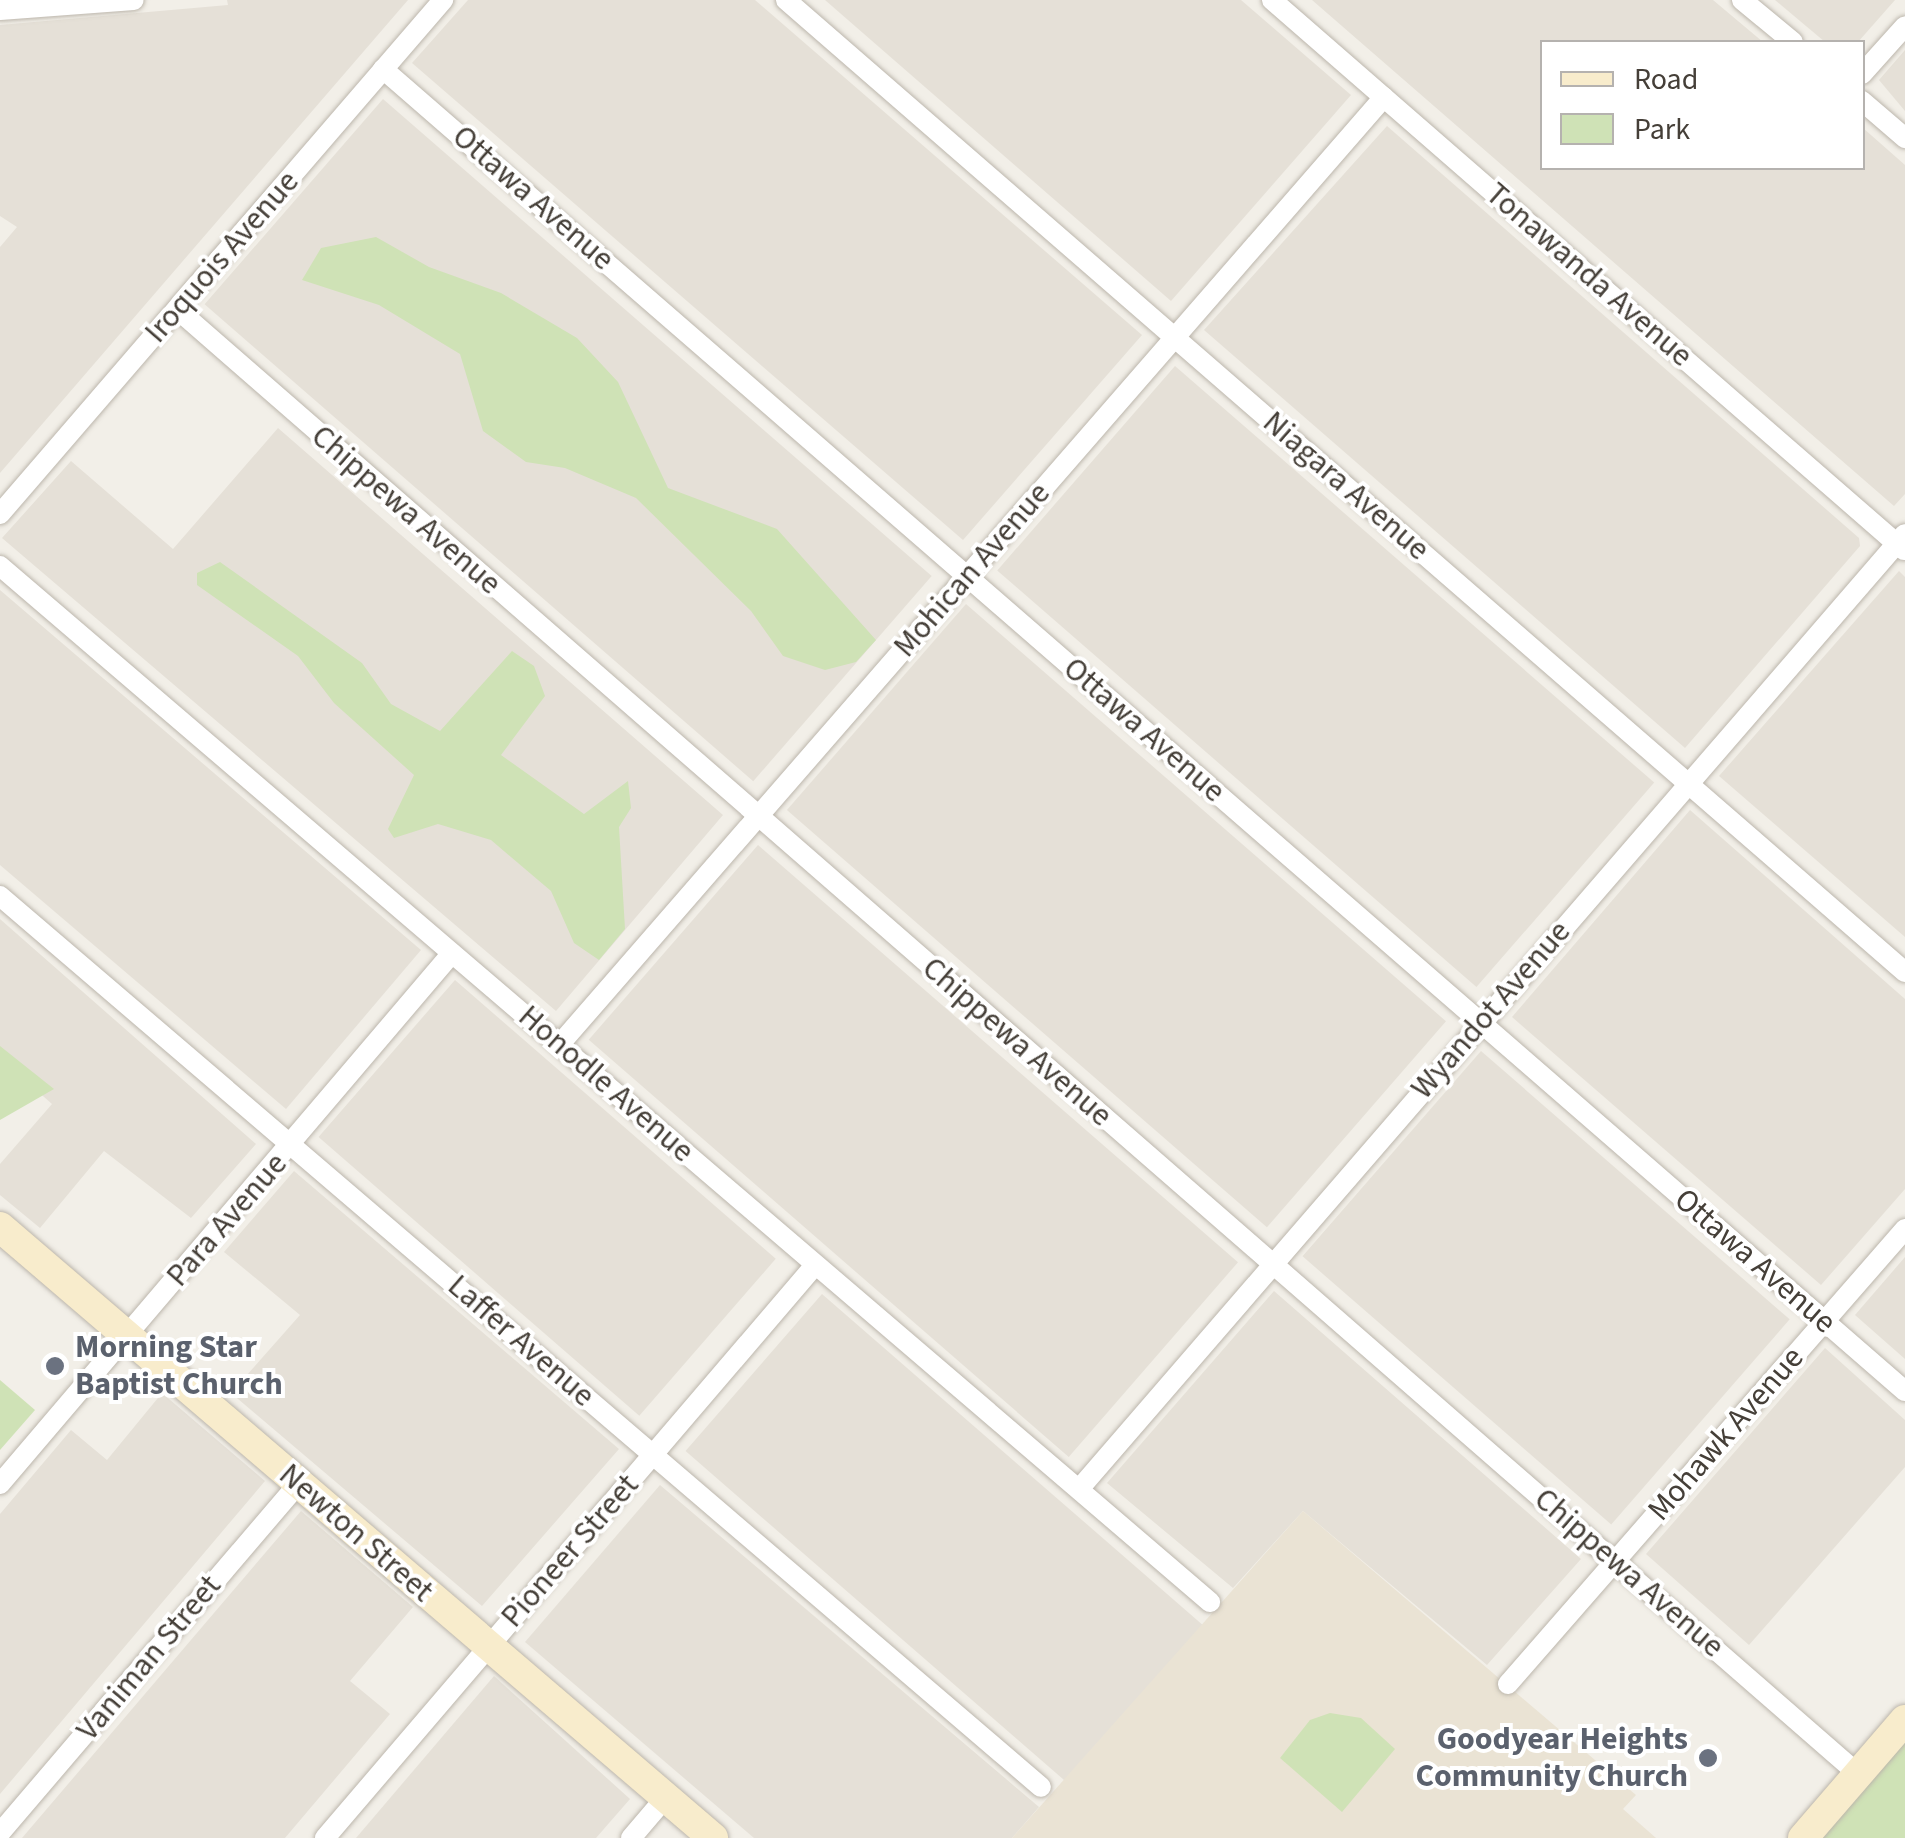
<!DOCTYPE html>
<html>
<head>
<meta charset="utf-8">
<style>
  body { margin:0 }
  #map { position:relative; width:1905px; height:1838px; overflow:hidden; background:#f2efe8; font-family:"Source Sans 3",sans-serif }
  div>[style] { position:absolute }
  [style*='--x'] { left:calc(var(--x)*1px); top:calc(var(--y)*1px); width:calc(var(--w)*1px); rotate:calc(var(--a)*1deg) }
  .residential>* { inset:0; background:#e5e0d7; transform-origin:0 0 }
  .education>* { inset:0; background:#eae3d4 }
  .green>* { inset:0; background:#cfe2b6 }
  .roads { filter:drop-shadow(0 0 2px #bcb6ac) drop-shadow(0 0 2px #bcb6ac) }
  .street>* { height:20px; margin:-10px; padding:0 10px; transform-origin:10px; border-radius:10px; background:#fff }
  .secondary>* { height:30px; margin:-15px; padding:0 15px; transform-origin:15px; border-radius:15px; background:#f8eccc }
  .dots>* { width:28px; height:28px; translate:-50% -50%; box-sizing:border-box; border:5px solid #fff; border-radius:50% }
  span { translate:-50% -50%; white-space:nowrap; text-align:center; line-height:1.15; -webkit-text-stroke:8px #fff; paint-order:stroke }
  .street-label { font-size:32px; color:#453f38 }
  .worship-label { font-size:32px; color:#5b616d; font-weight:700 }
  .left { translate:0 -50%; text-align:left }
  .right { translate:-100% -50%; text-align:right }
  .legend { position:absolute; left:1540px; top:40px; width:325px; height:130px; box-sizing:border-box; background:#fff; border:2px solid #b5b2af; margin:0; padding:12px 18px; list-style:none; font-size:30px; color:#453f38 }
  .legend li { display:flex; align-items:center; gap:20px; height:50px }
  .legend b { width:50px; border:2px solid #b5b2af }
</style>
</head>
<body>
<div id="map">
  <div class="residential">
    <div style="clip-path:polygon(227px 0,408px 0,0 473px,0 247px,17px 227px,0 216px,0 25px,228px 5px)"></div>
    <div style="clip-path:polygon(468px 0,755px 0,1142px 335px,963px 540px,412px 63px)"></div>
    <div style="clip-path:polygon(825px 0,1241px 0,1351px 95px,1171px 301px)"></div>
    <div style="clip-path:polygon(1312px 0,1713px 0,1763px 42px,1542px 42px,1542px 168px,1862px 168px,1863px 128px,1905px 165px,1905px 494px,1894px 506px)"></div>
    <div style="clip-path:polygon(1775px 0,1895px 0,1858px 42px,1825px 42px)"></div>
    <div style="clip-path:polygon(1905px 50px,1905px 111px,1879px 80px)"></div>
    <div style="left:383px;top:99px;width:727px;height:272px;rotate:41deg"></div>
    <div style="clip-path:polygon(1387px 126px,1859px 538px,1860px 546px,1685px 748px,1204px 330px)"></div>
    <div style="left:1175px;top:366px;width:635px;height:271px;rotate:41deg"></div>
    <div style="clip-path:polygon(278px 428px,723px 815px,556px 1011px,2px 538px,71px 461px,173px 549px)"></div>
    <div style="clip-path:polygon(1899px 571px,1905px 577px,1905px 937px,1719px 776px)"></div>
    <div style="clip-path:polygon(0 590px,421px 950px,286px 1109px,0 865px)"></div>
    <div style="left:966px;top:604px;width:636px;height:273px;rotate:41deg"></div>
    <div style="clip-path:polygon(1690px 810px,1905px 999px,1905px 1189px,1821px 1285px,1512px 1017px)"></div>
    <div style="left:758px;top:845px;width:636px;height:258px;rotate:41deg"></div>
    <div style="clip-path:polygon(0 919px,256px 1144px,191px 1218px,104px 1151px,40px 1228px,0 1195px,0 1164px,52px 1104px,0 1058px)"></div>
    <div style="left:455px;top:980px;width:425px;height:208px;rotate:41deg"></div>
    <div style="left:1481px;top:1051px;width:409px;height:272px;rotate:41deg"></div>
    <div style="clip-path:polygon(294px 1171px,619px 1449px,482px 1606px,231px 1393px,300px 1315px,224px 1252px)"></div>
    <div style="clip-path:polygon(1905px 1257px,1905px 1359px,1855px 1315px)"></div>
    <div style="clip-path:polygon(1274px 1291px,1581px 1559px,1487px 1665px,1303px 1511px,1233px 1588px,1107px 1483px)"></div>
    <div style="left:822px;top:1294px;width:506px;height:208px;rotate:41deg"></div>
    <div style="clip-path:polygon(1825px 1348px,1905px 1420px,1905px 1467px,1749px 1645px,1646px 1554px)"></div>
    <div style="clip-path:polygon(162px 1393px,265px 1481px,0 1794px,0 1514px,71px 1430px,107px 1460px)"></div>
    <div style="clip-path:polygon(660px 1485px,1039px 1807px,1012px 1838px,754px 1838px,525px 1642px)"></div>
    <div style="clip-path:polygon(301px 1511px,413px 1607px,350px 1681px,390px 1714px,285px 1838px,22px 1838px)"></div>
    <div style="clip-path:polygon(494px 1676px,630px 1799px,596px 1838px,356px 1838px)"></div>
  </div>
  <div class="education">
    <div style="clip-path:polygon(1303px 1511px,1636px 1795px,1623px 1809px,1656px 1838px,1012px 1838px)"></div>
  </div>
  <div class="green">
    <div style="clip-path:polygon(376px 237px,429px 267px,501px 293px,577px 338px,618px 382px,668px 488px,777px 529px,876px 640px,856px 662px,825px 670px,783px 656px,751px 611px,636px 498px,565px 468px,526px 462px,483px 431px,460px 354px,379px 305px,302px 280px,321px 248px)"></div>
    <div style="clip-path:polygon(220px 562px,362px 663px,391px 704px,440px 731px,512px 651px,534px 666px,545px 696px,501px 755px,584px 814px,628px 781px,631px 808px,619px 827px,625px 929px,599px 960px,574px 943px,551px 891px,491px 840px,438px 824px,394px 838px,388px 829px,414px 775px,334px 703px,298px 656px,197px 585px,197px 573px)"></div>
    <div style="clip-path:polygon(0 1046px,54px 1089px,0 1120px)"></div>
    <div style="clip-path:polygon(0 1380px,35px 1410px,0 1450px)"></div>
    <div style="clip-path:polygon(1330px 1713px,1361px 1718px,1395px 1749px,1342px 1812px,1280px 1758px,1310px 1720px)"></div>
    <div style="clip-path:polygon(1905px 1737px,1905px 1838px,1818px 1838px)"></div>
  </div>
  <div class="roads">
    <div class="street">
      <div style="--x:786;--y:0;--w:1482;--a:40.98"></div>
      <div style="--x:1272;--y:0;--w:838;--a:41.03"></div>
      <div style="--x:1742;--y:0;--w:66;--a:39.5"></div>
      <div style="--x:0;--y:10;--w:134;--a:-4.3"></div>
      <div style="--x:383;--y:69;--w:2016;--a:40.98"></div>
      <div style="--x:1862;--y:74;--w:64;--a:-48.1"></div>
      <div style="--x:1862;--y:101;--w:57;--a:40.7"></div>
      <div style="--x:177;--y:309;--w:2230;--a:41.07"></div>
      <div style="--x:0;--y:514;--w:679;--a:-49.24"></div>
      <div style="--x:0;--y:566;--w:1593;--a:40.57"></div>
      <div style="--x:0;--y:896;--w:1370;--a:40.56"></div>
      <div style="--x:560;--y:1044;--w:1255;--a:-48.97"></div>
      <div style="--x:0;--y:1484;--w:697;--a:-49.59"></div>
      <div style="--x:1080;--y:1488;--w:1261;--a:-49.15"></div>
      <div style="--x:1508;--y:1684;--w:604;--a:-48.89"></div>
      <div style="--x:0;--y:1833;--w:460;--a:-49.5"></div>
      <div style="--x:325;--y:1838;--w:754;--a:-49.46"></div>
      <div style="--x:631;--y:1838;--w:52;--a:-49.6"></div>
    </div>
    <div class="secondary">
      <div style="--x:0;--y:1227;--w:939;--a:40.59"></div>
      <div style="--x:1803;--y:1838;--w:156;--a:-49.2"></div>
    </div>
  </div>
  <div class="dots">
    <div style="left:55px;top:1366px;background:#6b7280"></div>
    <div style="left:1708px;top:1758px;background:#6b7280"></div>
  </div>
  <div class="street-label">
    <span style="left:533px;top:198px;rotate:41deg">Ottawa Avenue</span>
    <span style="left:222px;top:257px;rotate:-49deg">Iroquois Avenue</span>
    <span style="left:1589px;top:275px;rotate:41deg">Tonawanda Avenue</span>
    <span style="left:1346px;top:486px;rotate:41deg">Niagara Avenue</span>
    <span style="left:406px;top:510px;rotate:41deg">Chippewa Avenue</span>
    <span style="left:972px;top:570px;rotate:-49deg">Mohican Avenue</span>
    <span style="left:1144px;top:730px;rotate:41deg">Ottawa Avenue</span>
    <span style="left:1491px;top:1010px;rotate:-49deg">Wyandot Avenue</span>
    <span style="left:1017px;top:1042px;rotate:41deg">Chippewa Avenue</span>
    <span style="left:606px;top:1084px;rotate:41deg">Honodle Avenue</span>
    <span style="left:227px;top:1220px;rotate:-49deg">Para Avenue</span>
    <span style="left:1755px;top:1261px;rotate:41deg">Ottawa Avenue</span>
    <span style="left:521px;top:1341px;rotate:41deg">Laffer Avenue</span>
    <span style="left:1726px;top:1434px;rotate:-49deg">Mohawk Avenue</span>
    <span style="left:356px;top:1533px;rotate:41deg">Newton Street</span>
    <span style="left:570px;top:1551px;rotate:-49deg">Pioneer Street</span>
    <span style="left:1629px;top:1573px;rotate:41deg">Chippewa Avenue</span>
    <span style="left:149px;top:1658px;rotate:-50deg">Vaniman Street</span>
  </div>
  <div class="worship-label">
    <span class="left" style="left:75px;top:1366px">Morning Star<br>Baptist Church</span>
    <span class="right" style="left:1688px;top:1758px">Goodyear Heights<br>Community Church</span>
  </div>
  <ul class="legend">
  <li><b style="height:12px;background:#f8eccc"></b>Road</li>
  <li><b style="height:28px;background:#cfe2b6"></b>Park</li>
  </ul>
</div>
</body>
</html>
